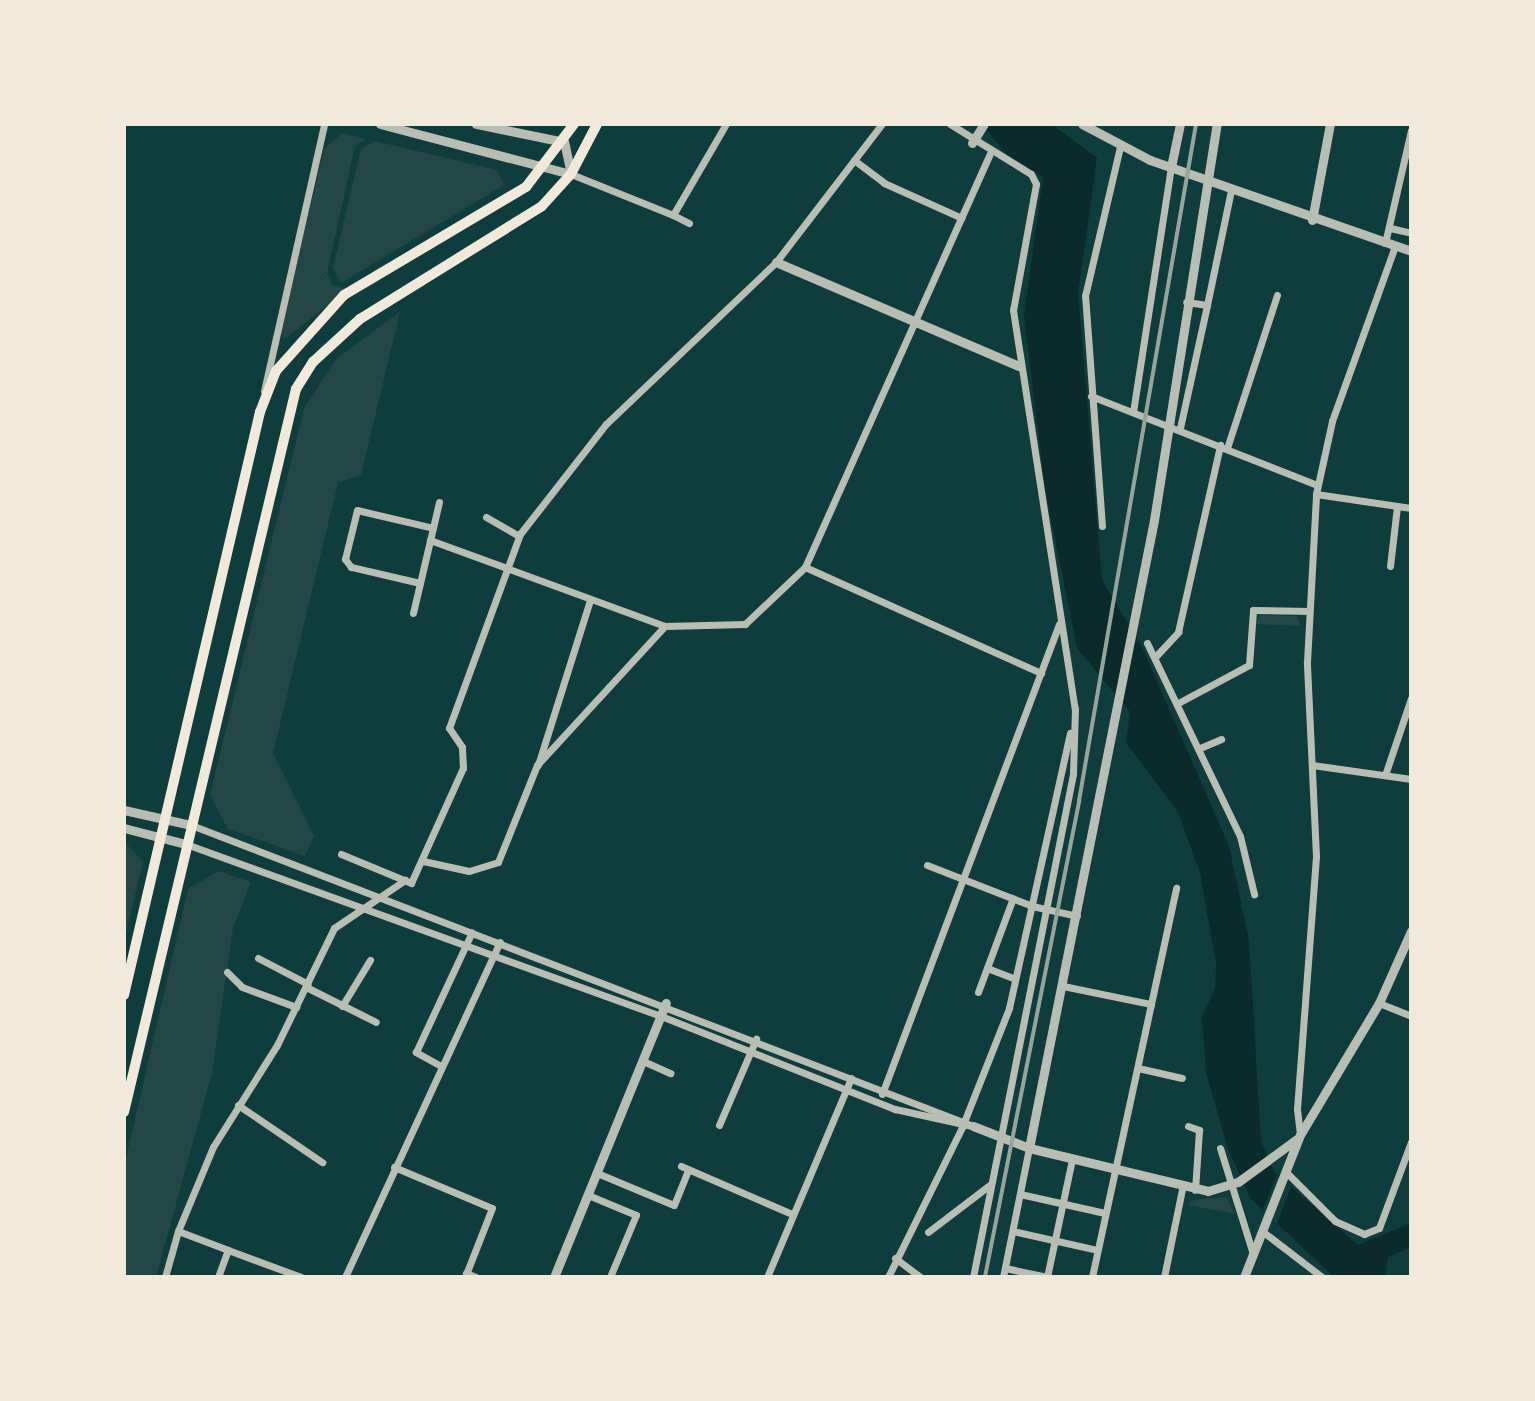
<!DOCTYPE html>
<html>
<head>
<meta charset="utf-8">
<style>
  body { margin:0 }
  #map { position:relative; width:1535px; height:1401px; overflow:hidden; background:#0f3d3e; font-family:Mulish,sans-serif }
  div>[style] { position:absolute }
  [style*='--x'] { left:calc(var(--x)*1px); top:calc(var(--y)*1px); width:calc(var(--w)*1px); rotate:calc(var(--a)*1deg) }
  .green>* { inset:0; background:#244646 }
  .water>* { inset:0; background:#0a2a2b }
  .pier>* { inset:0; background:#0f3d3e }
  .minor>* { height:7px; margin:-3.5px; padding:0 3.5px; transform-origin:3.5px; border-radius:3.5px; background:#b8beb3 }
  .tertiary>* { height:9px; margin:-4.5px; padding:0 4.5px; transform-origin:4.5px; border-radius:4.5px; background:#b8beb3 }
  .secondary>* { height:10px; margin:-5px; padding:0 5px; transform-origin:5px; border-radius:5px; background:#f1e9da }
  .rail>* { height:3.5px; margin:-1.75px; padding:0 1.75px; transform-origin:1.75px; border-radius:1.75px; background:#97a49c }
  span { translate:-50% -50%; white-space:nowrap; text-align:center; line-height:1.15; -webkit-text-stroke:5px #f1e9da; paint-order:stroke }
  .frame { position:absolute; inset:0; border:126px solid #f1e9da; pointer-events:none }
</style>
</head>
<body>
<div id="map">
  <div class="green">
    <div style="clip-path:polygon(342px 133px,366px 139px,355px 146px,327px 273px,332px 285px,348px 289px,285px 339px,280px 333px,324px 149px)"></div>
    <div style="clip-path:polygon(375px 141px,497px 170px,504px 185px,341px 283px,333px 268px,361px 149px)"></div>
    <div style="clip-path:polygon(400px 312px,361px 475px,338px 483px,273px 753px,314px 836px,305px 856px,228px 829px,210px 795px,304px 408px,336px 359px)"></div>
    <div style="clip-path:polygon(1260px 615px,1297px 616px,1301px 626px,1255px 624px)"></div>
    <div style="clip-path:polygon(124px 841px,143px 862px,124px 942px)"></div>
    <div style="clip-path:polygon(219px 871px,251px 882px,233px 928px,212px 1073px,156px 1277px,124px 1277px,124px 1167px,188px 889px)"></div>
    <div style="clip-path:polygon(1226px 1197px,1235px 1214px,1188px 1205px,1193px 1200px)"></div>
  </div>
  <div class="water">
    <div style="clip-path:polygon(982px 124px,1051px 124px,1097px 158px,1078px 294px,1102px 580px,1142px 647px,1229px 846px,1249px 941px,1261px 1141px,1274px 1172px,1358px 1245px,1411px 1223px,1411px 1247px,1388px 1257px,1385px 1277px,1334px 1277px,1250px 1198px,1228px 1149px,1206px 1073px,1202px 1017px,1215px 988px,1216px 964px,1200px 873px,1178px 812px,1126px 743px,1130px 712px,1077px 648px,1045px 489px,1024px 316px,1043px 177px,1007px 155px)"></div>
  </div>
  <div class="pier">
    <div style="clip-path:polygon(1278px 1172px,1291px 1187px,1275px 1229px,1261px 1214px)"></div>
  </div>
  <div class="minor">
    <div style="--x:950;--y:124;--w:95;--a:31.7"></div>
    <div style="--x:1031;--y:174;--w:11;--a:63"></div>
    <div style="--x:1036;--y:184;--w:128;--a:100.3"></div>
    <div style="--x:1013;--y:310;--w:404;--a:81.2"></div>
    <div style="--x:1075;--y:709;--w:65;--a:91.8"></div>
    <div style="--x:1073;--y:774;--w:513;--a:101.24"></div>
    <div style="--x:854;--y:160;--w:38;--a:37"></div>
    <div style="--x:884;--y:183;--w:85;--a:24.2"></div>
    <div style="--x:571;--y:174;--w:110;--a:21.9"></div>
    <div style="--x:673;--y:215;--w:105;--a:-59.8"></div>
    <div style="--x:673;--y:215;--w:18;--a:27"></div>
    <div style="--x:1390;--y:228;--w:22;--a:13"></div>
    <div style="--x:1385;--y:243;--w:116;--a:-77"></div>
    <div style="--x:1207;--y:305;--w:117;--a:-78.2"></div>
    <div style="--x:264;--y:391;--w:274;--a:-77.3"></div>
    <div style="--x:1091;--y:396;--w:243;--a:21.5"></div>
    <div style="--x:1133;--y:412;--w:248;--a:-81.2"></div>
    <div style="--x:1180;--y:428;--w:126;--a:-77.6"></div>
    <div style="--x:1207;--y:305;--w:21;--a:-172"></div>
    <div style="--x:1227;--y:448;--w:161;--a:-71.9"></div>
    <div style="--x:1316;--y:494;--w:96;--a:8.4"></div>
    <div style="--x:486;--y:517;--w:38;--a:30"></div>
    <div style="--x:1102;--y:526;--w:231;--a:-94.2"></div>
    <div style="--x:1085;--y:296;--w:153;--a:-76.8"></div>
    <div style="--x:430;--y:540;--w:250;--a:20.1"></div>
    <div style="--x:665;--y:626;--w:80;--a:-1.4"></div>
    <div style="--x:745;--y:624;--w:83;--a:-43.5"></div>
    <div style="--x:805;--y:567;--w:453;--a:-65.9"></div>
    <div style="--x:1390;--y:566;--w:60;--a:-83.3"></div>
    <div style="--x:805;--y:567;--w:259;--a:24.2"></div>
    <div style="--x:420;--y:583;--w:71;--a:-166.9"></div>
    <div style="--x:351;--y:567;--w:10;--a:-127"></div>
    <div style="--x:345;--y:559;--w:50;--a:-76.2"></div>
    <div style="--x:357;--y:510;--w:78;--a:13.3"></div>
    <div style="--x:413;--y:613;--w:114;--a:-76.8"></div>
    <div style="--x:1147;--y:643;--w:214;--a:64.3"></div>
    <div style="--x:1240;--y:836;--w:60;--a:76.4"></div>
    <div style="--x:1156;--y:656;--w:33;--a:-47"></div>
    <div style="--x:1178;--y:632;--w:192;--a:-77.3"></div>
    <div style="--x:1180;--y:702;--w:78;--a:-28.2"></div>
    <div style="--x:1249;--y:665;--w:55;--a:-85.8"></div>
    <div style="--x:1253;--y:610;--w:56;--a:1"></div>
    <div style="--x:1200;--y:748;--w:23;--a:-23"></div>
    <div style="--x:538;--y:765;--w:173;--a:-72.5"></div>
    <div style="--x:1312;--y:765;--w:100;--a:8"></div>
    <div style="--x:1385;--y:775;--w:81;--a:-71.3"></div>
    <div style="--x:191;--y:825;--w:838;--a:21.05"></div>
    <div style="--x:186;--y:844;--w:505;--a:19.91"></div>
    <div style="--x:661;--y:1016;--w:252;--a:21.7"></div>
    <div style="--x:895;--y:1109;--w:79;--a:12.4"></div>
    <div style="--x:341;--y:854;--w:76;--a:22.5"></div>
    <div style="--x:411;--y:883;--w:126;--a:-65.7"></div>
    <div style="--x:463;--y:768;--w:21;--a:-93"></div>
    <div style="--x:462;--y:747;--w:23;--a:-124"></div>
    <div style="--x:449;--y:728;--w:207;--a:-69.9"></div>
    <div style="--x:520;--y:534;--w:140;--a:-52"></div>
    <div style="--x:606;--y:424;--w:235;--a:-43.6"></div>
    <div style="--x:776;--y:262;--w:174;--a:-52.5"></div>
    <div style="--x:423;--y:861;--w:47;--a:12.3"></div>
    <div style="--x:469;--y:871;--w:30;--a:-17"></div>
    <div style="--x:498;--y:862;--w:105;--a:-68.1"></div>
    <div style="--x:537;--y:765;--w:189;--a:-47.4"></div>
    <div style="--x:927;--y:865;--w:113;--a:21.3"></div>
    <div style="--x:1032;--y:906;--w:46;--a:12.5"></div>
    <div style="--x:258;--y:958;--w:56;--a:27.5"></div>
    <div style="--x:987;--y:968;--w:30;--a:21"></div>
    <div style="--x:227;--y:972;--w:21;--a:45"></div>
    <div style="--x:242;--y:987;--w:58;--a:20.3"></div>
    <div style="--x:1063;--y:986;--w:90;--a:11.6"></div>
    <div style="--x:1151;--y:1004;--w:279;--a:102.2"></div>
    <div style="--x:306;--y:987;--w:78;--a:26.6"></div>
    <div style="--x:978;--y:992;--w:100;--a:-69.6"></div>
    <div style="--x:1379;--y:1003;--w:35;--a:22"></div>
    <div style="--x:1151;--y:1004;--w:119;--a:-77.8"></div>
    <div style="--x:342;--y:1006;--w:54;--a:-58.7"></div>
    <div style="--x:643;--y:1061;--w:30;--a:24"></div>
    <div style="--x:441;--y:1066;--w:29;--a:-151"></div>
    <div style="--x:416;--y:1052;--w:132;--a:-65"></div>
    <div style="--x:1138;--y:1068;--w:45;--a:12.8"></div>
    <div style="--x:882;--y:1094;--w:502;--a:-69.36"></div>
    <div style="--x:238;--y:1105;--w:102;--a:34.2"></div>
    <div style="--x:719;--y:1125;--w:94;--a:-66.7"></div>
    <div style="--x:1188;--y:1126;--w:12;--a:20"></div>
    <div style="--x:1199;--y:1130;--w:60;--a:93.8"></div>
    <div style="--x:1300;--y:1134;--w:25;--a:-97"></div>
    <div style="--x:1297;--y:1109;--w:254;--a:-85.7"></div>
    <div style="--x:1316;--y:856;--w:194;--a:-92.7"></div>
    <div style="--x:1307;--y:662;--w:168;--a:-86.9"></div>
    <div style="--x:1316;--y:494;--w:75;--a:-77.6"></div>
    <div style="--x:1332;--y:421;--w:186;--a:-70.2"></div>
    <div style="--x:1220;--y:1148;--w:111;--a:72.7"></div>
    <div style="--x:681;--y:1166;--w:121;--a:23.4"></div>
    <div style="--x:394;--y:1167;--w:106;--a:22.7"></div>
    <div style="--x:492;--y:1208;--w:74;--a:111.4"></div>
    <div style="--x:1286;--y:1172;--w:69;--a:45"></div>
    <div style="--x:1335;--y:1221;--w:32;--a:24"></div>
    <div style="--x:1364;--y:1234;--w:16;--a:-22"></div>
    <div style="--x:1379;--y:1228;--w:92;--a:-69.6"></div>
    <div style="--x:597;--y:1173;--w:83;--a:22.6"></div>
    <div style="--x:674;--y:1205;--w:38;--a:-68"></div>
    <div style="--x:1020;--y:1194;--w:87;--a:12.6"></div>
    <div style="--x:588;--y:1195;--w:52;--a:22.6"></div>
    <div style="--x:636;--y:1215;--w:67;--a:112.8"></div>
    <div style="--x:178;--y:1231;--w:91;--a:-67.4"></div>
    <div style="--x:213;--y:1147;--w:120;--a:-57.9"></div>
    <div style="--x:277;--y:1045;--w:130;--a:-64"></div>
    <div style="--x:334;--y:928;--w:86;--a:-34.1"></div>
    <div style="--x:1013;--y:1231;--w:86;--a:12.7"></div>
    <div style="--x:1262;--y:1231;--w:76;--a:37.5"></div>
    <div style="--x:928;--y:1232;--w:79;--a:-37.3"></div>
    <div style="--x:895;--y:1258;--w:31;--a:37"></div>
    <div style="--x:1005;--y:1268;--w:43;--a:12.1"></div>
    <div style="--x:466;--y:1273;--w:11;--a:22"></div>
    <div style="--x:165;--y:1277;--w:48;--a:-74.2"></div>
    <div style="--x:178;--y:1231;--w:53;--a:20.8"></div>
    <div style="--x:218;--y:1277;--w:29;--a:-70"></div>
    <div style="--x:228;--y:1250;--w:78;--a:20.3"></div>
    <div style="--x:345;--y:1277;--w:369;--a:-65.2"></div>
    <div style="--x:767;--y:1277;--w:216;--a:-67.1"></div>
    <div style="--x:888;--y:1277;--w:167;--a:-63.7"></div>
    <div style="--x:962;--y:1127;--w:128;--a:-68.4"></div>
    <div style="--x:1009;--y:1008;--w:282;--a:-77.5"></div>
    <div style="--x:1003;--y:1277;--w:132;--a:-78.6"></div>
    <div style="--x:1047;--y:1277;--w:121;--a:-78"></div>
    <div style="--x:1164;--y:1277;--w:90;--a:-78.4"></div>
  </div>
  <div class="tertiary">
    <div style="--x:380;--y:124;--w:197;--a:14.7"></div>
    <div style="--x:571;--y:174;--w:33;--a:-102"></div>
    <div style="--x:564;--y:142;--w:90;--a:-168.4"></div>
    <div style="--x:1082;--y:124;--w:77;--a:27.9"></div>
    <div style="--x:1150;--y:160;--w:276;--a:19.2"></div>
    <div style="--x:972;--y:143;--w:22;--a:-58"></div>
    <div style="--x:1171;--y:167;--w:44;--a:-78.2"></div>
    <div style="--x:1312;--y:220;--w:98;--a:-79.4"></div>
    <div style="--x:776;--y:262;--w:264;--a:23.2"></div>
    <div style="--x:124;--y:810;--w:69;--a:12.6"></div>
    <div style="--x:124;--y:828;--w:64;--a:14.5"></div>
    <div style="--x:973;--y:1126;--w:60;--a:21.4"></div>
    <div style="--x:1029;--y:1148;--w:184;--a:13.5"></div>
    <div style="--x:1208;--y:1191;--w:31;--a:-17"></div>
    <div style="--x:1238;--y:1182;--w:73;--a:-36.1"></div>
    <div style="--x:1029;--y:1148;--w:640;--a:-78.74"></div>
    <div style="--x:1154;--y:520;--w:401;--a:-81"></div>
    <div style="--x:554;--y:1277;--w:296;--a:-67.8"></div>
    <div style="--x:1244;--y:1277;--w:153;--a:-68.5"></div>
    <div style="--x:1300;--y:1135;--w:154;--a:-59.1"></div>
    <div style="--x:1379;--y:1003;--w:79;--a:-66"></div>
  </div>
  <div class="secondary">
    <div style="--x:124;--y:995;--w:599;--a:-76.87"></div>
    <div style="--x:260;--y:412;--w:44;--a:-68.7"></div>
    <div style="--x:276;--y:371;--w:102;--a:-48.2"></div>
    <div style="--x:344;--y:295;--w:212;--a:-30.7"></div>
    <div style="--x:526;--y:187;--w:79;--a:-52.7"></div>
    <div style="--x:124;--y:1112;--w:743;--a:-76.62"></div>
    <div style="--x:296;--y:389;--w:32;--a:-58"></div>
    <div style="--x:313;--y:362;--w:64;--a:-42.5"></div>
    <div style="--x:360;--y:319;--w:214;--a:-31.8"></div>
    <div style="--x:542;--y:206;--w:43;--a:-47.8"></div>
    <div style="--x:571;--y:174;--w:56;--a:-62.5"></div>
  </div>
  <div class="rail">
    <div style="--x:985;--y:1277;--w:485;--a:-78.8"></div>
    <div style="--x:1079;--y:801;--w:687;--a:-80.19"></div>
  </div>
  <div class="frame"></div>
</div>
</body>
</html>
